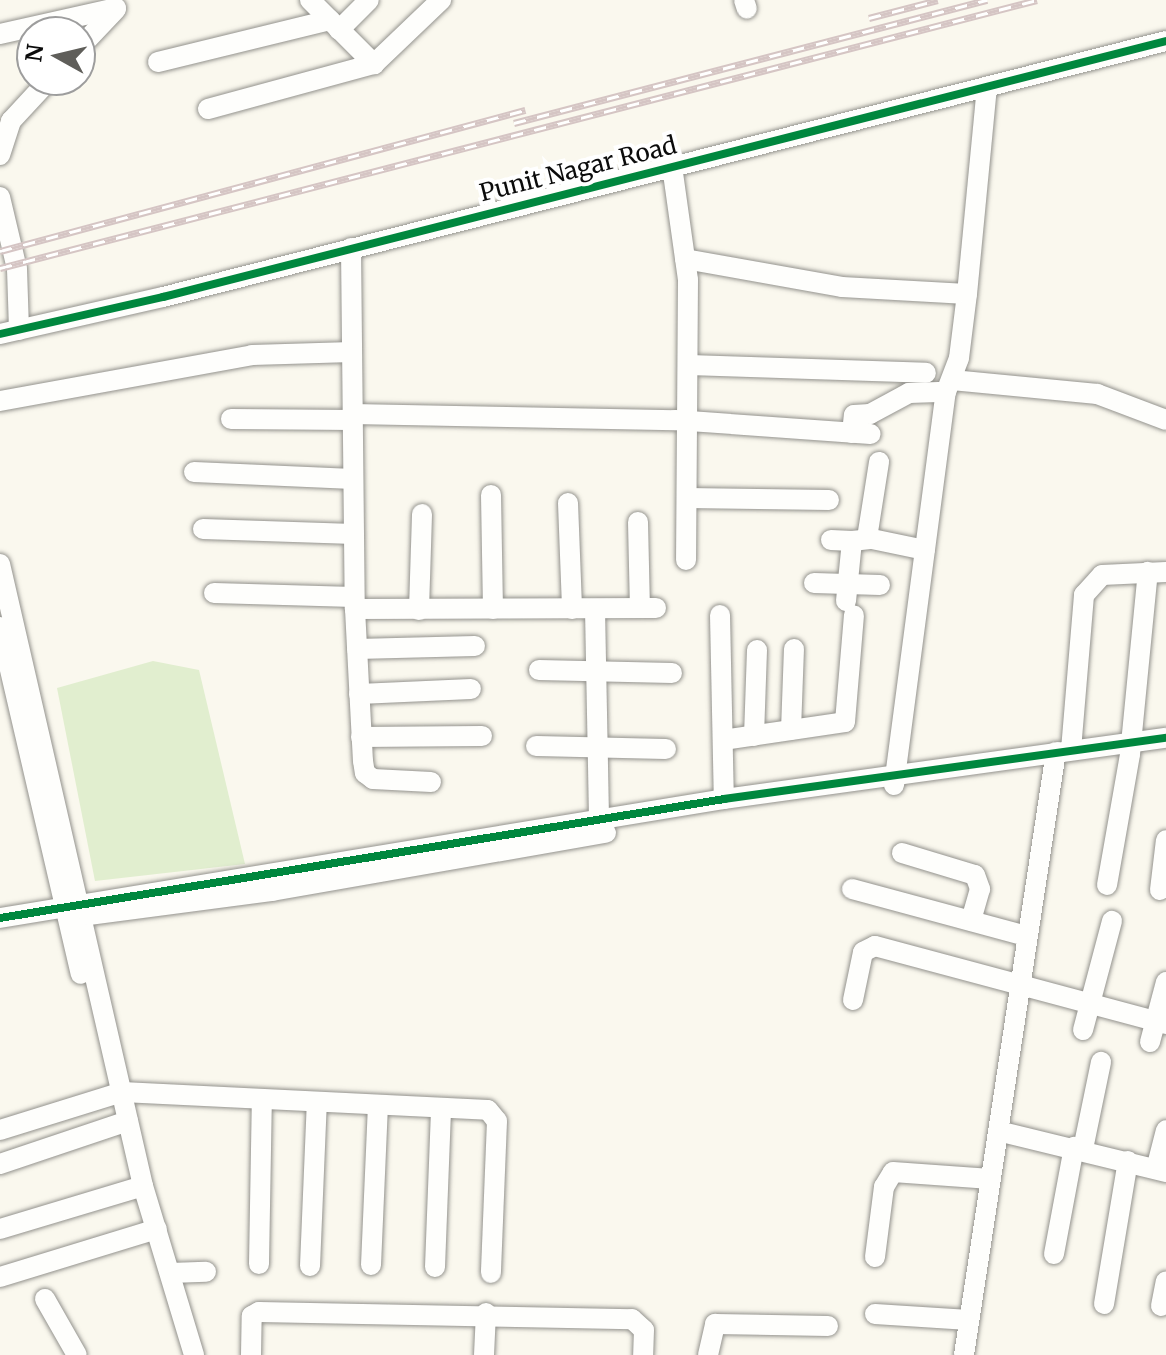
<!DOCTYPE html>
<html>
<head>
<meta charset="utf-8">
<style>
  body { margin:0 }
  #map { position:relative; width:1166px; height:1355px; overflow:hidden; background:#faf8ee; font-family:Merriweather,serif }
  div>[style] { position:absolute }
  [style*='--x'] { left:calc(var(--x)*1px); top:calc(var(--y)*1px); width:calc(var(--w)*1px); rotate:calc(var(--a)*1deg) }
  .green>* { inset:0; background:#e1eecf }
  .roads { filter:drop-shadow(0 0 2px #93928d) drop-shadow(0 0 2px #93928d) }
  .minor>* { height:20px; margin:-10px; padding:0 10px; transform-origin:10px; border-radius:10px; background:#fefefc }
  .rail>* { height:7px; margin-top:-3.5px; transform-origin:0; background:repeating-linear-gradient(90deg,#fff 0 12px,#d5c5c4 0 24px); box-sizing:border-box; border-block:2px solid #d5c5c4 }
  .cycleway>* { height:8px; margin:-4px; padding:0 4px; transform-origin:4px; border-radius:4px; background:#00873e }
  span { translate:-50% -50%; white-space:nowrap; text-align:center; line-height:1.15; -webkit-text-stroke:8px #fff; paint-order:stroke }
  .street-label { font-size:24px; color:#0b0b0b }
  .north { position:absolute; left:16px; top:16px; width:80px; height:80px; box-sizing:border-box; background:#fff; border:2px solid #9d9d9d; border-radius:50%; rotate:278deg; font-size:22px; font-weight:700; line-height:32px; text-align:center; color:#0b0b0b }
  .north::after { content:''; display:block; margin:auto; width:28px; height:36px; background:#5f5e5a; clip-path:polygon(50% 0,100% 100%,50% 72%,0 100%) }
</style>
</head>
<body>
<div id="map">
  <div class="green">
    <div style="clip-path:polygon(153px 661px,199px 670px,245px 864px,95px 881px,57px 688px)"></div>
  </div>
  <div class="roads">
    <div class="minor">
      <div style="--x:310;--y:0;--w:91;--a:45"></div>
      <div style="--x:744;--y:0;--w:9;--a:72"></div>
      <div style="--x:339;--y:30;--w:42;--a:-45"></div>
      <div style="--x:0;--y:34;--w:119;--a:-12.6"></div>
      <div style="--x:80;--y:47;--w:52;--a:-46.5"></div>
      <div style="--x:158;--y:62;--w:177;--a:-13.7"></div>
      <div style="--x:208;--y:109;--w:172;--a:-15.2"></div>
      <div style="--x:374;--y:64;--w:93;--a:-43.7"></div>
      <div style="--x:0;--y:155;--w:36;--a:-72"></div>
      <div style="--x:11;--y:121;--w:56;--a:-47.2"></div>
      <div style="--x:672;--y:166;--w:115;--a:82"></div>
      <div style="--x:688;--y:280;--w:280;--a:90.4"></div>
      <div style="--x:0;--y:197;--w:74;--a:76.7"></div>
      <div style="--x:17;--y:269;--w:61;--a:88.1"></div>
      <div style="--x:351;--y:248;--w:361;--a:89.4"></div>
      <div style="--x:355;--y:609;--w:152;--a:87"></div>
      <div style="--x:363;--y:761;--w:12;--a:81"></div>
      <div style="--x:365;--y:773;--w:10;--a:37"></div>
      <div style="--x:373;--y:779;--w:58;--a:3"></div>
      <div style="--x:685;--y:259;--w:159;--a:10.1"></div>
      <div style="--x:842;--y:287;--w:125;--a:3.2"></div>
      <div style="--x:0;--y:334;--w:167;--a:-12.8"></div>
      <div style="--x:163;--y:297;--w:1035;--a:-14.32"></div>
      <div style="--x:689;--y:365;--w:237;--a:1.9"></div>
      <div style="--x:952;--y:380;--w:146;--a:5.5"></div>
      <div style="--x:1097;--y:394;--w:74;--a:20.6"></div>
      <div style="--x:0;--y:401;--w:256;--a:-10.3"></div>
      <div style="--x:252;--y:355;--w:100;--a:-1.7"></div>
      <div style="--x:352;--y:414;--w:323;--a:1.1"></div>
      <div style="--x:675;--y:420;--w:196;--a:4.1"></div>
      <div style="--x:231;--y:419;--w:121;--a:0.5"></div>
      <div style="--x:852;--y:433;--w:18;--a:-84"></div>
      <div style="--x:854;--y:415;--w:16;--a:-4"></div>
      <div style="--x:870;--y:414;--w:44;--a:-28.3"></div>
      <div style="--x:909;--y:393;--w:37;--a:-2"></div>
      <div style="--x:194;--y:472;--w:159;--a:2.5"></div>
      <div style="--x:491;--y:495;--w:114;--a:89"></div>
      <div style="--x:687;--y:498;--w:142;--a:0.8"></div>
      <div style="--x:568;--y:503;--w:106;--a:87.8"></div>
      <div style="--x:638;--y:522;--w:86;--a:88.7"></div>
      <div style="--x:203;--y:529;--w:151;--a:1.9"></div>
      <div style="--x:867;--y:538;--w:77;--a:-81"></div>
      <div style="--x:831;--y:540;--w:21;--a:3"></div>
      <div style="--x:0;--y:564;--w:638;--a:77.05"></div>
      <div style="--x:143;--y:1186;--w:177;--a:73.2"></div>
      <div style="--x:814;--y:583;--w:66;--a:1.7"></div>
      <div style="--x:214;--y:593;--w:140;--a:1.6"></div>
      <div style="--x:846;--y:601;--w:60;--a:-84.3"></div>
      <div style="--x:852;--y:541;--w:20;--a:-6"></div>
      <div style="--x:872;--y:539;--w:54;--a:11.7"></div>
      <div style="--x:355;--y:609;--w:301;--a:-0.2"></div>
      <div style="--x:595;--y:609;--w:211;--a:88.9"></div>
      <div style="--x:419;--y:610;--w:96;--a:-88.2"></div>
      <div style="--x:720;--y:615;--w:184;--a:88.8"></div>
      <div style="--x:0;--y:627;--w:356;--a:76.9"></div>
      <div style="--x:357;--y:649;--w:118;--a:-1.5"></div>
      <div style="--x:539;--y:670;--w:133;--a:1.3"></div>
      <div style="--x:359;--y:694;--w:112;--a:-2.6"></div>
      <div style="--x:791;--y:730;--w:81;--a:-87.9"></div>
      <div style="--x:754;--y:736;--w:86;--a:-88"></div>
      <div style="--x:361;--y:737;--w:121;--a:-0.5"></div>
      <div style="--x:723;--y:740;--w:123;--a:-8.4"></div>
      <div style="--x:845;--y:722;--w:107;--a:-85.2"></div>
      <div style="--x:536;--y:746;--w:130;--a:1.3"></div>
      <div style="--x:1071;--y:750;--w:156;--a:-85.2"></div>
      <div style="--x:1084;--y:595;--w:27;--a:-48"></div>
      <div style="--x:1102;--y:575;--w:64;--a:-2.7"></div>
      <div style="--x:894;--y:785;--w:396;--a:-82.5"></div>
      <div style="--x:946;--y:392;--w:36;--a:-69"></div>
      <div style="--x:959;--y:358;--w:64;--a:-82.9"></div>
      <div style="--x:967;--y:294;--w:208;--a:-84.5"></div>
      <div style="--x:902;--y:853;--w:76;--a:16.8"></div>
      <div style="--x:975;--y:875;--w:15;--a:70"></div>
      <div style="--x:980;--y:889;--w:33;--a:106"></div>
      <div style="--x:1107;--y:885;--w:133;--a:-80"></div>
      <div style="--x:1130;--y:754;--w:183;--a:-84.4"></div>
      <div style="--x:852;--y:889;--w:180;--a:15.1"></div>
      <div style="--x:1160;--y:890;--w:50;--a:-83.2"></div>
      <div style="--x:89;--y:915;--w:185;--a:-7.5"></div>
      <div style="--x:272;--y:891;--w:339;--a:-9.9"></div>
      <div style="--x:0;--y:918;--w:734;--a:-9.33"></div>
      <div style="--x:724;--y:799;--w:446;--a:-7.9"></div>
      <div style="--x:853;--y:1000;--w:49;--a:-78.2"></div>
      <div style="--x:863;--y:952;--w:13;--a:-27"></div>
      <div style="--x:875;--y:946;--w:301;--a:15"></div>
      <div style="--x:1083;--y:1030;--w:113;--a:-75.1"></div>
      <div style="--x:1150;--y:1042;--w:62;--a:-75.1"></div>
      <div style="--x:0;--y:1130;--w:128;--a:-17.3"></div>
      <div style="--x:122;--y:1092;--w:366;--a:2.8"></div>
      <div style="--x:488;--y:1110;--w:14;--a:51"></div>
      <div style="--x:497;--y:1121;--w:152;--a:92.3"></div>
      <div style="--x:998;--y:1131;--w:173;--a:13.7"></div>
      <div style="--x:1083;--y:1149;--w:89;--a:-78.3"></div>
      <div style="--x:0;--y:1164;--w:135;--a:-18.6"></div>
      <div style="--x:1156;--y:1169;--w:40;--a:-75.6"></div>
      <div style="--x:0;--y:1229;--w:149;--a:-16.7"></div>
      <div style="--x:1054;--y:1254;--w:109;--a:-79.4"></div>
      <div style="--x:875;--y:1257;--w:71;--a:-82.7"></div>
      <div style="--x:884;--y:1187;--w:17;--a:-59"></div>
      <div style="--x:893;--y:1172;--w:98;--a:4.1"></div>
      <div style="--x:259;--y:1264;--w:165;--a:-89"></div>
      <div style="--x:371;--y:1265;--w:160;--a:-87.5"></div>
      <div style="--x:310;--y:1266;--w:164;--a:-87.6"></div>
      <div style="--x:435;--y:1267;--w:159;--a:-87.8"></div>
      <div style="--x:170;--y:1273;--w:36;--a:-2"></div>
      <div style="--x:0;--y:1277;--w:164;--a:-17"></div>
      <div style="--x:45;--y:1299;--w:64;--a:60.3"></div>
      <div style="--x:1104;--y:1304;--w:145;--a:-80.5"></div>
      <div style="--x:1161;--y:1306;--w:25;--a:-79"></div>
      <div style="--x:875;--y:1314;--w:94;--a:3.7"></div>
      <div style="--x:251;--y:1355;--w:39;--a:-89"></div>
      <div style="--x:252;--y:1316;--w:8;--a:-30"></div>
      <div style="--x:259;--y:1312;--w:373;--a:1.1"></div>
      <div style="--x:632;--y:1319;--w:16;--a:43"></div>
      <div style="--x:644;--y:1330;--w:25;--a:92"></div>
      <div style="--x:484;--y:1355;--w:42;--a:-87.3"></div>
      <div style="--x:708;--y:1355;--w:32;--a:-77"></div>
      <div style="--x:715;--y:1324;--w:113;--a:1"></div>
      <div style="--x:964;--y:1355;--w:610;--a:-81.33"></div>
    </div>
  </div>
  <div class="rail">
    <div style="--x:869;--y:18;--w:71;--a:-14.6"></div>
    <div style="--x:514;--y:123;--w:489;--a:-14.6"></div>
    <div style="--x:0;--y:251;--w:544;--a:-15.03"></div>
    <div style="--x:0;--y:268;--w:1071;--a:-14.49"></div>
  </div>
  <div class="cycleway">
    <div style="--x:0;--y:334;--w:167;--a:-12.8"></div>
    <div style="--x:163;--y:297;--w:1035;--a:-14.32"></div>
    <div style="--x:0;--y:918;--w:734;--a:-9.33"></div>
    <div style="--x:724;--y:799;--w:446;--a:-7.9"></div>
  </div>
  <div class="street-label">
    <span style="left:578px;top:169px;rotate:-14deg">Punit Nagar Road</span>
  </div>
  <div class="north">N</div>
</div>
</body>
</html>
